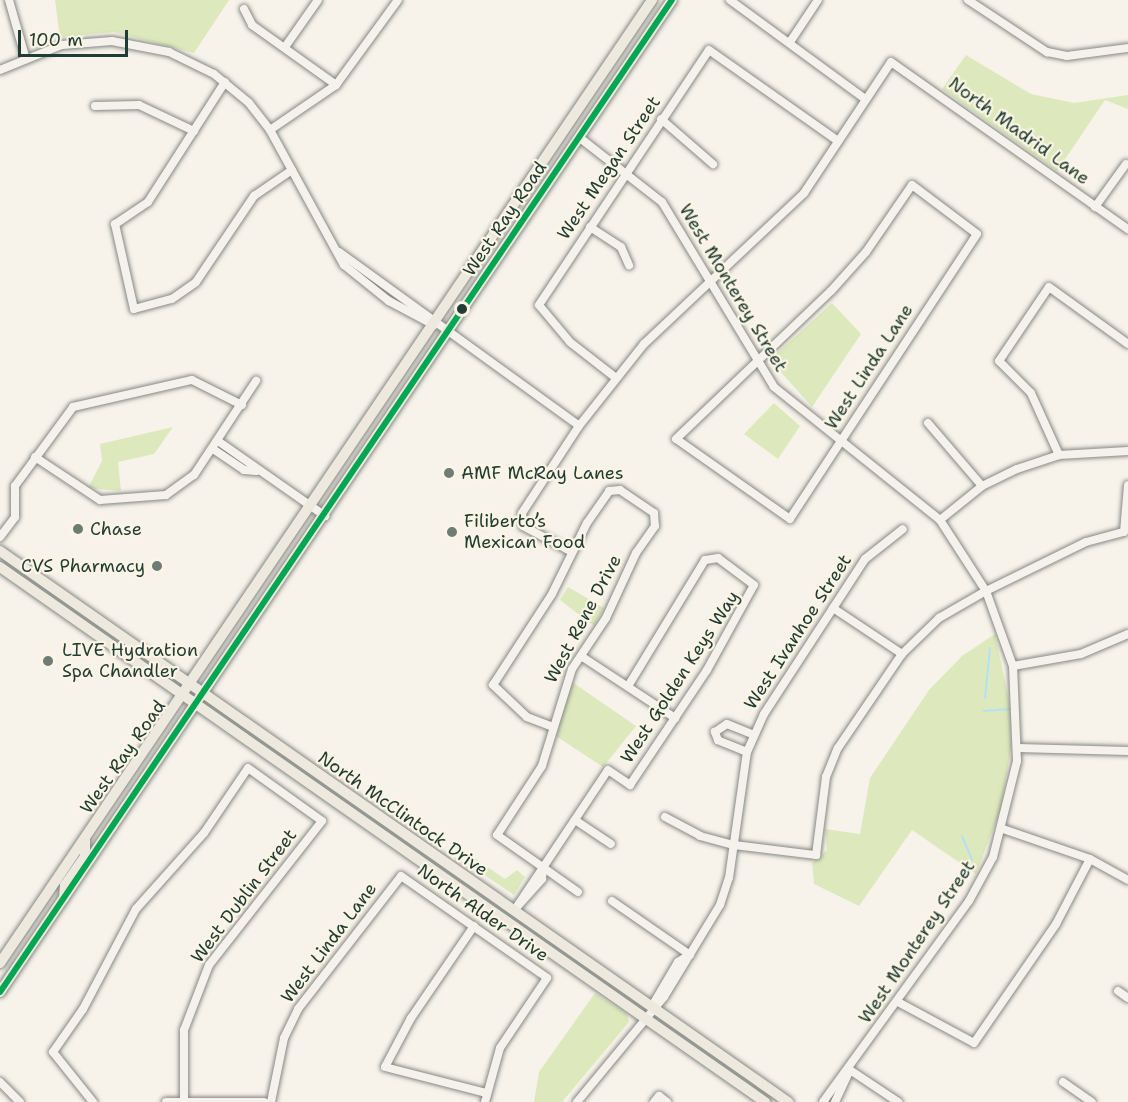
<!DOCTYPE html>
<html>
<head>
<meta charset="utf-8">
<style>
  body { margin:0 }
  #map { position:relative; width:1128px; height:1102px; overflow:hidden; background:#f7f3ea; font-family:"Shantell Sans",sans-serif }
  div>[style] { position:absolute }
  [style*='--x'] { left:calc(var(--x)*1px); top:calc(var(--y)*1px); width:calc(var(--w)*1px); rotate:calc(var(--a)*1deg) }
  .green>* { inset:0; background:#dde9bc }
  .stream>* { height:2px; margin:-1px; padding:0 1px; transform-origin:1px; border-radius:1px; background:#b4e0f5 }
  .roads { filter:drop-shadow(0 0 2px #868984) drop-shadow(0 0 2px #868984) }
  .minor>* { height:8px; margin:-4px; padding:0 4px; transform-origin:4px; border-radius:4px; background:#f5f2ec }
  .major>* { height:10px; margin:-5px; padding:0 5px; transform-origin:5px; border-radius:5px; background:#eee9df }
  .bus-1>* { height:6px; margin:-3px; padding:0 3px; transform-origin:3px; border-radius:3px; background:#00a651 }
  .dots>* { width:16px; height:16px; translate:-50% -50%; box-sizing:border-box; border:3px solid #fcf5e5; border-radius:50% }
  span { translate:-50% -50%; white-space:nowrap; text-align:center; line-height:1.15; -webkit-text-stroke:4.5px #fcf5e5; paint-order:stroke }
  .street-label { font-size:18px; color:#1f3d34 }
  .poi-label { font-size:18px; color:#1f3d34 }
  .left { translate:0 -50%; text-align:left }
  .right { translate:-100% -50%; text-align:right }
  .scale { position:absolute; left:18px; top:30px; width:110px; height:27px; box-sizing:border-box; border:3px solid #1f3d34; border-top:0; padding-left:8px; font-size:18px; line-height:21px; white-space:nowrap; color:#1f3d34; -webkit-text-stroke:4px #fcf5e5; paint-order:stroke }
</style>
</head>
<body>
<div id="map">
  <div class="green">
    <div style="clip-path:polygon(55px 0,229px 0,194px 53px,114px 32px,60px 37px)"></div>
    <div style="clip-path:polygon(966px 55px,1031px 94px,1074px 103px,1128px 95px,1128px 109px,1105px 100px,1057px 171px,942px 89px)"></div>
    <div style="clip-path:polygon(832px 303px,861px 334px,812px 407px,770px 360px)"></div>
    <div style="clip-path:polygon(774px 403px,800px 426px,778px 459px,744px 434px)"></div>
    <div style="clip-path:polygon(173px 427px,154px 454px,118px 462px,121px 491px,88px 488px,102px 461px,100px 444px)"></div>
    <div style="clip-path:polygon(568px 587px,604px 608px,594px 626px,560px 600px)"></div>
    <div style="clip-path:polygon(995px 634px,1010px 705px,1011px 748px,1001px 808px,976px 874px,912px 830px,859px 906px,814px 884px,812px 863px,827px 850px,825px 829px,860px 834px,870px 778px,929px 690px,962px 656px)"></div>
    <div style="clip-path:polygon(572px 682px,636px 726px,603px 767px,556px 736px)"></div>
    <div style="clip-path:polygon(471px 856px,505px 879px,517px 870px,525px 877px,514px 895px,465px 862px)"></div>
    <div style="clip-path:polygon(595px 993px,627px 1014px,629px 1022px,562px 1102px,534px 1102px,539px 1072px)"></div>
  </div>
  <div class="stream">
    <div style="--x:985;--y:698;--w:50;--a:-84.3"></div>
    <div style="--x:984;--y:711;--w:27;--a:-4"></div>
    <div style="--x:962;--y:836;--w:26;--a:67"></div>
  </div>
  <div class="roads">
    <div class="minor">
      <div style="--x:9;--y:0;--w:58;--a:74.1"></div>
      <div style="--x:730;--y:0;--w:166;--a:36.2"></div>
      <div style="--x:968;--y:0;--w:95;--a:33.4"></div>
      <div style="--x:1047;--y:52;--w:20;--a:11"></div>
      <div style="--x:1067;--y:56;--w:62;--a:-7.5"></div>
      <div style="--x:244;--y:9;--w:18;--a:63"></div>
      <div style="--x:252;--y:25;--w:103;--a:35.5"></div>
      <div style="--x:790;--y:42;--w:50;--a:-56.3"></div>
      <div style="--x:285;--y:47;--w:57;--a:-54.9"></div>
      <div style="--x:0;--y:70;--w:67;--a:-22"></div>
      <div style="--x:62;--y:45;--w:50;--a:-4.6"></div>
      <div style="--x:112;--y:41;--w:58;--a:10.9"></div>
      <div style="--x:169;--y:52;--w:50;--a:26.1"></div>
      <div style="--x:214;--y:74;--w:45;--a:39.6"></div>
      <div style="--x:249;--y:103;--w:34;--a:52"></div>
      <div style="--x:270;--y:130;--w:154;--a:61.3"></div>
      <div style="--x:344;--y:265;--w:58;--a:38.7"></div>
      <div style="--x:389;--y:301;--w:51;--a:28.1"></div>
      <div style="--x:225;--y:82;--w:143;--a:122.7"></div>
      <div style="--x:148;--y:202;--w:40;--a:146"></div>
      <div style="--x:115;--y:224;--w:87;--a:77.4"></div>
      <div style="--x:134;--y:309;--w:39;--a:-15"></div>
      <div style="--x:172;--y:299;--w:29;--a:-35"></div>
      <div style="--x:196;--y:282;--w:104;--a:-56"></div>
      <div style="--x:254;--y:196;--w:46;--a:-34.4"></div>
      <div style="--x:95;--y:106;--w:44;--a:-1.3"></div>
      <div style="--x:139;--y:105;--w:61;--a:25.3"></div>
      <div style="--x:661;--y:119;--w:69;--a:40.9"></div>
      <div style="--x:270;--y:130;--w:80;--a:-34.3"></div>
      <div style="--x:336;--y:85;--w:105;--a:-53.9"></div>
      <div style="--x:580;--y:138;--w:104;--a:38"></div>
      <div style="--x:662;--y:202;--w:216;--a:58.8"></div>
      <div style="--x:774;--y:387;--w:213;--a:38.7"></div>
      <div style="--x:940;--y:520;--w:85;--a:57.1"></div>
      <div style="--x:986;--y:591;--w:80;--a:70.2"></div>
      <div style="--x:1013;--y:666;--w:95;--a:87.6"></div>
      <div style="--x:1017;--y:761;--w:99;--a:104"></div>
      <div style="--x:993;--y:857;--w:50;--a:118.6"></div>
      <div style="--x:969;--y:901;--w:248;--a:126"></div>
      <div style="--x:912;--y:185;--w:81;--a:37"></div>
      <div style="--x:977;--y:234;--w:341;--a:123.3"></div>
      <div style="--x:790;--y:519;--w:139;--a:-144.9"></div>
      <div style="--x:676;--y:439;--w:214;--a:-43.7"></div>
      <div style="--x:831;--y:291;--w:52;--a:-48.1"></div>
      <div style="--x:866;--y:252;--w:81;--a:-55.5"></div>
      <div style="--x:1095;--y:207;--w:53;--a:-54.2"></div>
      <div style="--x:590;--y:227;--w:37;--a:33"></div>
      <div style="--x:621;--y:247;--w:20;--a:66"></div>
      <div style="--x:339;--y:252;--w:296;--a:35.9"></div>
      <div style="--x:616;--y:378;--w:58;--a:-142"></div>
      <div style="--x:570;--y:342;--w:48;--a:-130"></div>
      <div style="--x:539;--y:305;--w:306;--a:-56.3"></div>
      <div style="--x:709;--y:50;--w:158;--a:35.2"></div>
      <div style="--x:928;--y:423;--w:83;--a:49.4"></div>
      <div style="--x:218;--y:441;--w:131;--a:35"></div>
      <div style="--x:213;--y:449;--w:37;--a:34"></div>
      <div style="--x:244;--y:470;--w:12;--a:5"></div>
      <div style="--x:1059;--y:455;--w:68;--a:-114.3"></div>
      <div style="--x:1031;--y:393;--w:45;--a:-135"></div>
      <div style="--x:999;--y:361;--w:89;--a:-56"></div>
      <div style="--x:1049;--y:287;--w:97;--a:35.8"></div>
      <div style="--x:35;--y:457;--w:78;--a:33.5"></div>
      <div style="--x:100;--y:500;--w:66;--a:-4.3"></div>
      <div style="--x:166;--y:495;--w:34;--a:-36"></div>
      <div style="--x:194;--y:475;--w:113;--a:-56.6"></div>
      <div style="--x:940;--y:520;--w:54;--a:-39"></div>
      <div style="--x:982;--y:486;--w:39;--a:-26"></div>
      <div style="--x:1017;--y:469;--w:44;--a:-18.4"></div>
      <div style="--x:1059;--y:455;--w:69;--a:-3.3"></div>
      <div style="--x:0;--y:537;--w:25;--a:-53"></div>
      <div style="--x:15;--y:517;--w:31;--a:-90"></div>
      <div style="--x:15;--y:486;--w:98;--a:-53.7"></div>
      <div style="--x:73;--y:407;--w:122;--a:-12.8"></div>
      <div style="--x:192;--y:380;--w:56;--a:26.6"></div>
      <div style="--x:572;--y:552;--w:55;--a:-152"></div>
      <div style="--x:523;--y:526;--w:13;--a:-94"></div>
      <div style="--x:522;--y:513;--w:104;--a:-56.8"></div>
      <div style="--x:579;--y:426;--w:105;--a:-51.6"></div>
      <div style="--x:644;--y:344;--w:220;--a:-43.3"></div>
      <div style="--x:804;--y:193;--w:157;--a:-56.4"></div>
      <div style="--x:891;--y:62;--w:290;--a:35.2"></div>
      <div style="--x:833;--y:608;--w:83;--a:33.7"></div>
      <div style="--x:581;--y:656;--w:113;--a:33.4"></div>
      <div style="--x:1013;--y:666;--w:69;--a:-10"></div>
      <div style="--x:1081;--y:654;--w:51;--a:-23.1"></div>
      <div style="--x:553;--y:727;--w:28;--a:-159"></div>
      <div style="--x:527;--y:717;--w:47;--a:-136.7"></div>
      <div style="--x:493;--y:685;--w:108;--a:-57"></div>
      <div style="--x:552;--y:594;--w:79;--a:-63.8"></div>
      <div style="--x:587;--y:523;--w:39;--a:-55"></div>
      <div style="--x:609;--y:491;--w:11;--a:-5"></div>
      <div style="--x:620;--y:490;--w:41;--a:34.1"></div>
      <div style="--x:654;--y:513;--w:13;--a:86"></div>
      <div style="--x:655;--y:526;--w:33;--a:125"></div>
      <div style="--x:636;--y:553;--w:72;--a:114.8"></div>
      <div style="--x:606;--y:618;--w:61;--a:123.7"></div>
      <div style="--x:572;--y:669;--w:102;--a:107.2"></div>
      <div style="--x:542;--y:766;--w:82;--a:123.1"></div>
      <div style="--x:497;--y:835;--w:99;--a:35.1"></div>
      <div style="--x:1018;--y:748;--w:110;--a:1.6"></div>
      <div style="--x:747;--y:752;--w:31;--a:-158"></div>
      <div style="--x:718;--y:740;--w:9;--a:-111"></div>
      <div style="--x:715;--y:732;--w:14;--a:-34"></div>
      <div style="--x:727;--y:724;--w:27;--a:22"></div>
      <div style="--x:665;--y:817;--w:40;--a:28"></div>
      <div style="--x:700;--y:836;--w:35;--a:15"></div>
      <div style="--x:734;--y:845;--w:83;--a:7"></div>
      <div style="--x:816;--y:855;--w:79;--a:-82.7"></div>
      <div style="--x:826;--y:777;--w:31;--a:-68"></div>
      <div style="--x:838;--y:748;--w:114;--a:-55.8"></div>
      <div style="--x:902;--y:654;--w:52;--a:-44.2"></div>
      <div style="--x:939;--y:618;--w:54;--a:-29.9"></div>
      <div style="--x:986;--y:591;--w:111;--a:-26.1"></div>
      <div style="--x:1086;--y:542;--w:39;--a:-15"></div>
      <div style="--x:1124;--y:532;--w:47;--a:-85.1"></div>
      <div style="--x:575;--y:820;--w:43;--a:33.7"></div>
      <div style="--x:1003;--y:829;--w:92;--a:19"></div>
      <div style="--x:1090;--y:859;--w:43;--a:28.9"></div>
      <div style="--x:612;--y:901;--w:95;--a:34.7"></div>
      <div style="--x:516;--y:908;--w:39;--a:-48"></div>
      <div style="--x:542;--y:879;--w:11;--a:-85"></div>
      <div style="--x:514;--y:911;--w:169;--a:-56.3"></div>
      <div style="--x:608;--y:770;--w:27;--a:34"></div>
      <div style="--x:630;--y:785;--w:138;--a:-56.2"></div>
      <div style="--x:707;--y:670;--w:97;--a:-61.1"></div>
      <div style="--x:754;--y:585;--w:45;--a:-143.1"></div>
      <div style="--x:718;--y:558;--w:13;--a:171"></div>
      <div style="--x:705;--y:560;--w:148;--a:121.4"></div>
      <div style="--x:474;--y:926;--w:112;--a:124.4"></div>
      <div style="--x:411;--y:1018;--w:55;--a:118"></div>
      <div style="--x:385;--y:1067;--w:104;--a:14.4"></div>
      <div style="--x:1118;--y:991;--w:12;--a:35"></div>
      <div style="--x:898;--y:1002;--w:86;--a:28.3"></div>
      <div style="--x:974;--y:1043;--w:145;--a:-55.4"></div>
      <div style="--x:1056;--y:924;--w:73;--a:-62.4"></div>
      <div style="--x:652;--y:1006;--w:51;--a:-59.4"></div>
      <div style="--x:678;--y:962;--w:13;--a:-32"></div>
      <div style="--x:850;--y:1070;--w:58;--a:33.7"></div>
      <div style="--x:0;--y:1082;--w:28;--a:45"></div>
      <div style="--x:1063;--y:1082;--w:35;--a:35"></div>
      <div style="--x:93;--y:1102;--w:64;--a:-128.7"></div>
      <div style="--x:53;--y:1052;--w:52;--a:-55.1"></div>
      <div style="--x:83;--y:1009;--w:113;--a:-62.1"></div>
      <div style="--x:136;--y:909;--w:102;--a:-48.2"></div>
      <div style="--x:204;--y:833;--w:78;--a:-55.9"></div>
      <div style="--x:248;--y:768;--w:91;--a:35.6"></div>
      <div style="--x:322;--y:821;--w:183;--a:128.1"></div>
      <div style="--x:209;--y:965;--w:70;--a:111"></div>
      <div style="--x:184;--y:1030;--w:72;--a:90"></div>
      <div style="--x:166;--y:1102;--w:98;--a:0"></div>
      <div style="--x:271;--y:1102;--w:65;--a:-78.5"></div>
      <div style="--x:284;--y:1038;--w:32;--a:-64"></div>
      <div style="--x:298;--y:1009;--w:168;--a:-52.2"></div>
      <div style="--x:401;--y:876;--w:178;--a:34.9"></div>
      <div style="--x:547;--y:978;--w:84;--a:123.9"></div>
      <div style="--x:500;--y:1048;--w:56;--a:105.5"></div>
      <div style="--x:577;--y:1102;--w:136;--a:-50.4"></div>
      <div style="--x:664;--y:997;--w:108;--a:-58.7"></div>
      <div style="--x:720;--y:905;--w:28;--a:-72"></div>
      <div style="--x:729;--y:878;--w:127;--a:-81.9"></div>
      <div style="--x:747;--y:752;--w:42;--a:-65.9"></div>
      <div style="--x:764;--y:714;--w:185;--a:-56.9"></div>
      <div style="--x:865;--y:559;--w:48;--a:-38.3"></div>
      <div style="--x:654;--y:1102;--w:8;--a:-50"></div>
      <div style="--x:659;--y:1096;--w:10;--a:37"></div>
      <div style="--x:835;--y:1102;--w:35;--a:-65"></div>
    </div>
    <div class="major">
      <div style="--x:0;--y:551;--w:962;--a:34.96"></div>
      <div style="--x:0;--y:567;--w:934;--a:34.97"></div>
      <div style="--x:64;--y:898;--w:13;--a:-86"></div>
      <div style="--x:65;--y:885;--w:35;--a:-55"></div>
      <div style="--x:85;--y:856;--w:15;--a:-90"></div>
      <div style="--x:0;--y:963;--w:1163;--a:-55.9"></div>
      <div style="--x:0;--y:992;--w:1198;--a:-55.89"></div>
    </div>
  </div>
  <div class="bus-1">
    <div style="--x:0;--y:992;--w:1198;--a:-55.89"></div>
  </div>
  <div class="dots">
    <div style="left:462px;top:309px;background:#1f3d34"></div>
    <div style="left:449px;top:473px;background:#6b7d74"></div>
    <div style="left:78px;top:529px;background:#6b7d74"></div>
    <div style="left:452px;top:532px;background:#6b7d74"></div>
    <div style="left:157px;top:566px;background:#6b7d74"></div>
    <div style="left:48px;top:661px;background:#6b7d74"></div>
  </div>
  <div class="street-label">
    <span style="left:1019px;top:131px;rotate:36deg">North Madrid Lane</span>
    <span style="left:609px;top:168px;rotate:-56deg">West Megan Street</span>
    <span style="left:505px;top:219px;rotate:-56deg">West Ray Road</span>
    <span style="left:733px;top:288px;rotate:59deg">West Monterey Street</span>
    <span style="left:869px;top:367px;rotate:-57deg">West Linda Lane</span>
    <span style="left:583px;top:619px;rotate:-62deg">West Rene Drive</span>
    <span style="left:798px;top:632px;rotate:-57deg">West Ivanhoe Street</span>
    <span style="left:680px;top:677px;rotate:-57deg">West Golden Keys Way</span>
    <span style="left:123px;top:757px;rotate:-55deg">West Ray Road</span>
    <span style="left:403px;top:814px;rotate:35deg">North McClintock Drive</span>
    <span style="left:244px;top:896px;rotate:-53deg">West Dublin Street</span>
    <span style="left:483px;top:913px;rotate:35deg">North Alder Drive</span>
    <span style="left:917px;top:942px;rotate:-56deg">West Monterey Street</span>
    <span style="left:329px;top:943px;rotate:-53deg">West Linda Lane</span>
  </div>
  <div class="poi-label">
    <span class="left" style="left:461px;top:473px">AMF McRay Lanes</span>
    <span class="left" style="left:464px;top:532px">Filiberto’s<br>Mexican Food</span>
    <span class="left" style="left:90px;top:529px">Chase</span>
    <span class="right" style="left:145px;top:566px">CVS Pharmacy</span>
    <span class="left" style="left:62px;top:661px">LIVE Hydration<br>Spa Chandler</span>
  </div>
  <div class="scale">100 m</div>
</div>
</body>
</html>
